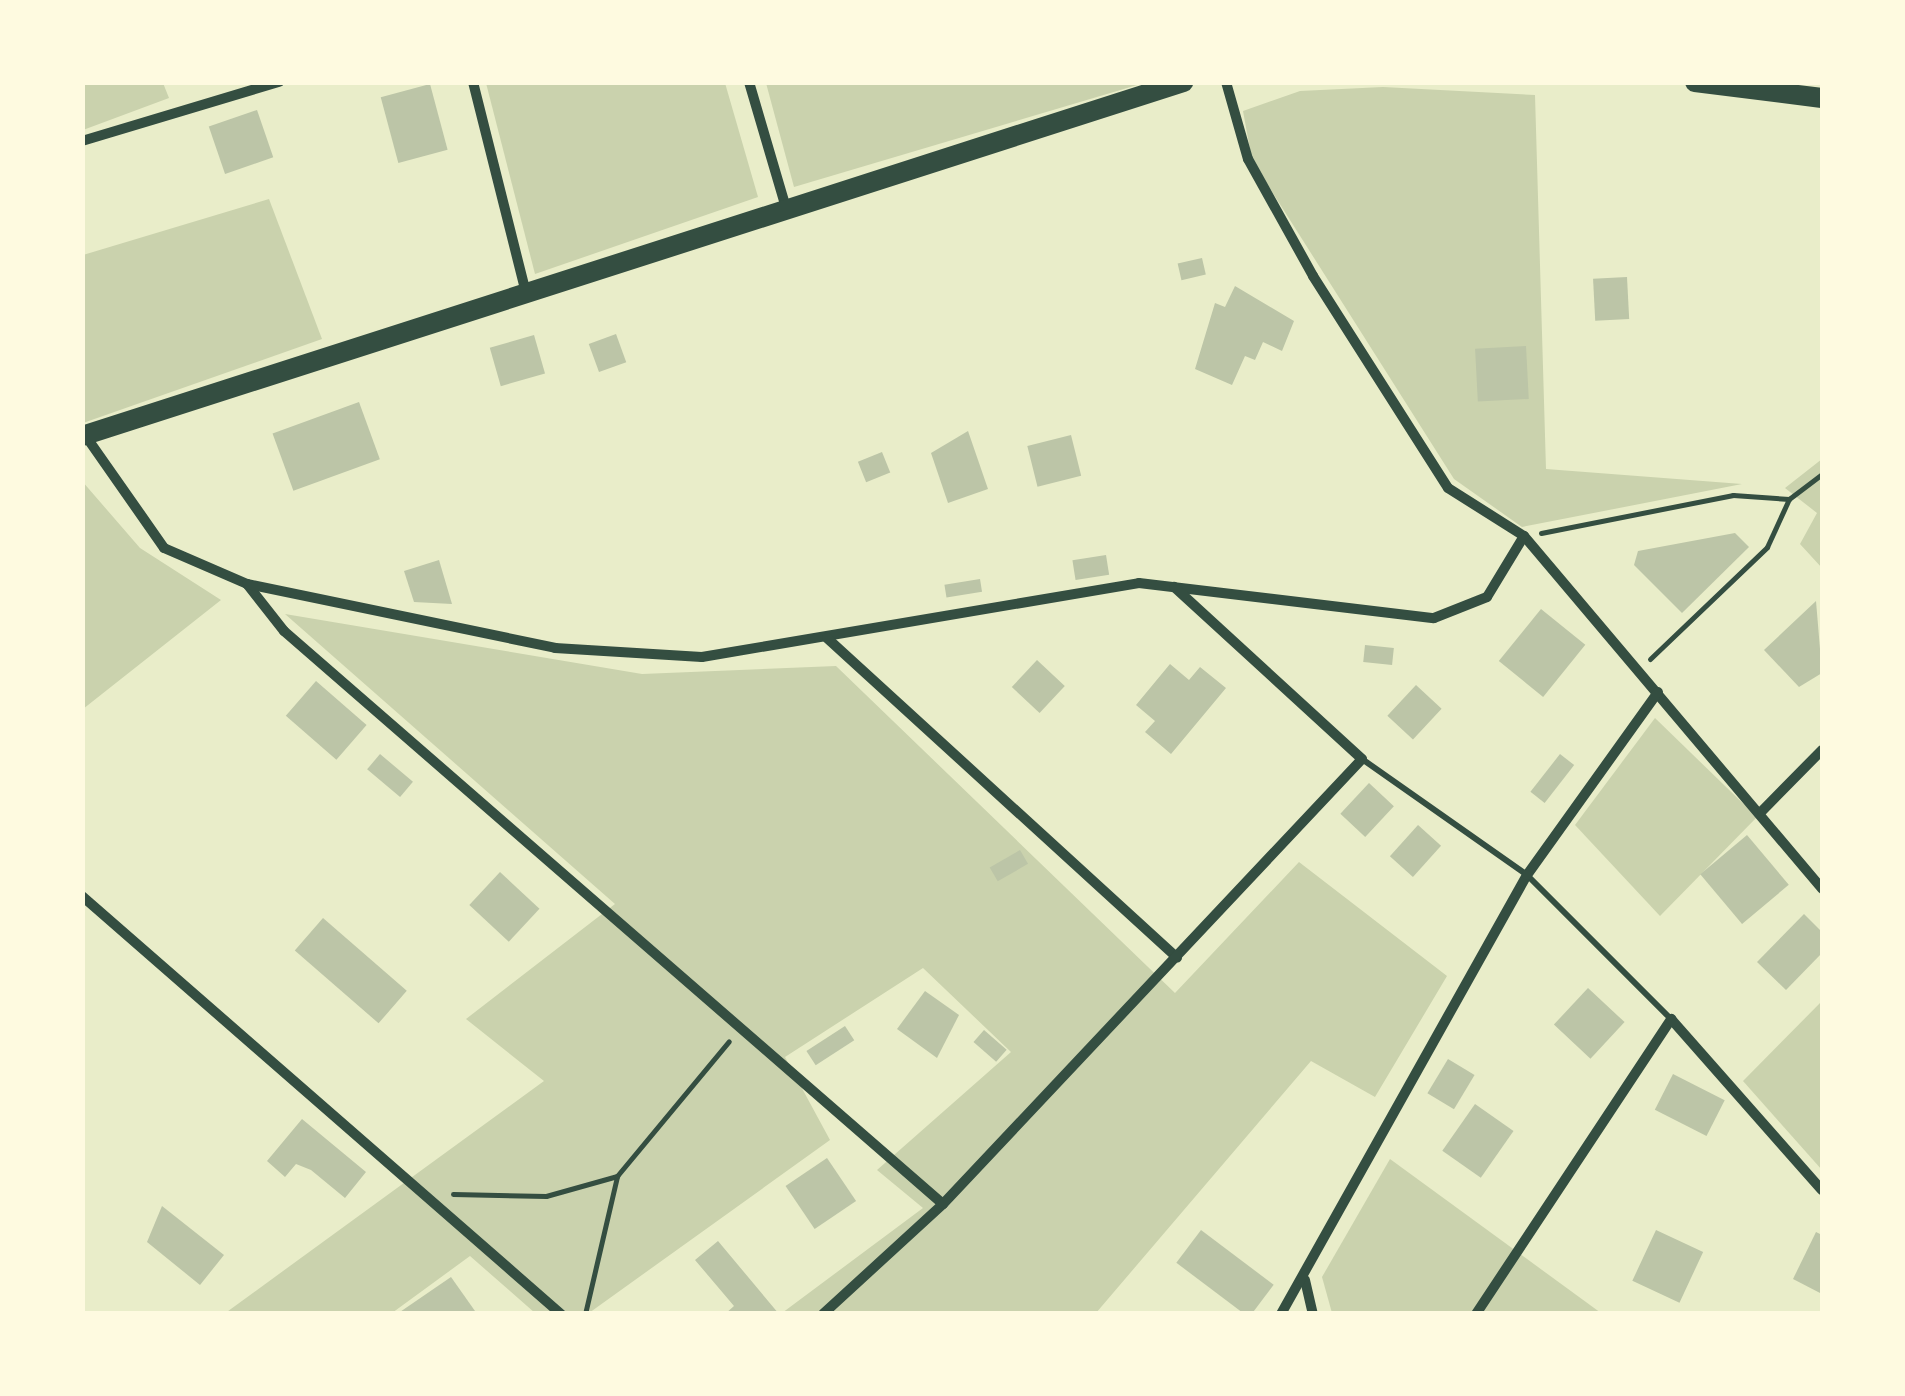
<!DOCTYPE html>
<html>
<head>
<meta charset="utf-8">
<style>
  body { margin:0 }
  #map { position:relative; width:1905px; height:1396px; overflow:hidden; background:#e9edc9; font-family:Poppins,sans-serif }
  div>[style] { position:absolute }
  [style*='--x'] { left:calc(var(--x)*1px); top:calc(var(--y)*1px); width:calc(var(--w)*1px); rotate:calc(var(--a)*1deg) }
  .green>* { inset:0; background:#cad2ad }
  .building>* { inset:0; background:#bcc5a7; transform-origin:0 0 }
  .path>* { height:5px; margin:-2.5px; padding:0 2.5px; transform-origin:2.5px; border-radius:2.5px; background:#344e41 }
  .service>* { height:6px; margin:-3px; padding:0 3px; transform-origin:3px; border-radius:3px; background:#344e41 }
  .minor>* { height:10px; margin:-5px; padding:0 5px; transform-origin:5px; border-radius:5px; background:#344e41 }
  .secondary>* { height:20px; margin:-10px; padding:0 10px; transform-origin:10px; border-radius:10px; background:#344e41 }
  span { translate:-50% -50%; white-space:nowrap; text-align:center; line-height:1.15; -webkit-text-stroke:9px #fefae0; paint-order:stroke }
  .frame { position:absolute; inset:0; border:85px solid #fefae0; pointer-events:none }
</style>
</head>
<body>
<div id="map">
  <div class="green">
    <div style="clip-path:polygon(83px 82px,163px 83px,169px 98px,83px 130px)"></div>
    <div style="clip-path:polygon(486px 83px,725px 83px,758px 197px,535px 274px)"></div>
    <div style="clip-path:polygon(766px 83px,766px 82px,1144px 83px,794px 187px)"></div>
    <div style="clip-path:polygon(1383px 87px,1535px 95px,1546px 469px,1742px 484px,1522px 527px,1454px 479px,1252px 160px,1243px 111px,1300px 91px)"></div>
    <div style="clip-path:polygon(269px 199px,322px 339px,83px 423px,83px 255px)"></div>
    <div style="clip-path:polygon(1822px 459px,1822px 568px,1800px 544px,1817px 513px,1785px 488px)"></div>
    <div style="clip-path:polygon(82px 481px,140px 548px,221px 600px,83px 709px)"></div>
    <div style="clip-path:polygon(285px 614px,642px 674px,836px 666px,1175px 993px,1299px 862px,1447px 976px,1375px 1097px,1311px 1061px,1096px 1313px,782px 1313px,923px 1208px,877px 1170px,1011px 1052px,923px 968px,785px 1057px,830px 1140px,589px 1313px,535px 1313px,470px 1256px,392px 1313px,224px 1314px,544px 1081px,466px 1019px,615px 904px)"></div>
    <div style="clip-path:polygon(1655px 718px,1757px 817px,1660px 916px,1575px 825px)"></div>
    <div style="clip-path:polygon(1822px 1001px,1822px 1170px,1743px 1081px)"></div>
    <div style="clip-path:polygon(1390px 1159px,1601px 1313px,1332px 1313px,1322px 1277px)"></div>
  </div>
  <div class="building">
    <div style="left:430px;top:84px;width:68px;height:51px;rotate:75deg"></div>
    <div style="left:257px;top:110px;width:50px;height:51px;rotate:71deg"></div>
    <div style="left:1202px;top:258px;width:17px;height:25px;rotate:77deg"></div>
    <div style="left:1627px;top:277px;width:42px;height:34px;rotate:87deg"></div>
    <div style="clip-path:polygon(1235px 286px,1294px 321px,1282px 351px,1263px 342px,1255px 360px,1245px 356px,1232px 385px,1195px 369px,1215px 303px,1225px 307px)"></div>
    <div style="left:616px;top:334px;width:30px;height:29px;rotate:70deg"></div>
    <div style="left:534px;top:335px;width:40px;height:46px;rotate:74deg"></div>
    <div style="left:1526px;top:346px;width:53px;height:51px;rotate:87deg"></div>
    <div style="left:359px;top:402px;width:61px;height:92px;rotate:70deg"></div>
    <div style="clip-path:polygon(968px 431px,988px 489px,948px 503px,931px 453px)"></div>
    <div style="left:1071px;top:435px;width:42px;height:45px;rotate:76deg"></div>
    <div style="left:882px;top:452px;width:22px;height:26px;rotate:68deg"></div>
    <div style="clip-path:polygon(1735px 533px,1749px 547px,1682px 613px,1634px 565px,1638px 551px)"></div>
    <div style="left:1106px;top:555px;width:20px;height:34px;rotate:81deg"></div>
    <div style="clip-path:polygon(439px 560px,452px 604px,414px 602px,404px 571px)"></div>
    <div style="left:980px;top:579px;width:13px;height:36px;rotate:81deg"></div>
    <div style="clip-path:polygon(1816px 601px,1822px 673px,1799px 687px,1764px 650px)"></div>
    <div style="left:1541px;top:609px;width:57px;height:67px;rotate:39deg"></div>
    <div style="left:1365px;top:645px;width:29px;height:17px;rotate:6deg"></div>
    <div style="left:1037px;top:660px;width:38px;height:37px;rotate:43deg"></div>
    <div style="clip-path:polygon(1170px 664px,1189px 680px,1200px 667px,1226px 688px,1171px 754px,1145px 732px,1155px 721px,1136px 705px)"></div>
    <div style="left:316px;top:681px;width:67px;height:46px;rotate:41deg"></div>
    <div style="left:1416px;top:685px;width:35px;height:42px;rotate:43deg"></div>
    <div style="left:380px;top:754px;width:43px;height:20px;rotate:40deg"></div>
    <div style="left:1560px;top:754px;width:18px;height:48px;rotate:38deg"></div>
    <div style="left:1369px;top:783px;width:34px;height:42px;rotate:43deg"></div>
    <div style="left:1418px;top:825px;width:31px;height:42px;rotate:42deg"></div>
    <div style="left:1747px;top:835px;width:65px;height:61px;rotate:50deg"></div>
    <div style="left:1020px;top:850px;width:16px;height:35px;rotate:60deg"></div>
    <div style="left:500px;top:872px;width:54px;height:45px;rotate:43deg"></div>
    <div style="clip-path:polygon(1804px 914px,1822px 932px,1822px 953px,1786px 990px,1757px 962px)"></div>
    <div style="left:323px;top:918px;width:111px;height:43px;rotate:41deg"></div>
    <div style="left:1588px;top:988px;width:50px;height:50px;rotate:43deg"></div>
    <div style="clip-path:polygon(925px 991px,959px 1015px,937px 1058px,897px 1029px)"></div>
    <div style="left:845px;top:1026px;width:17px;height:46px;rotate:57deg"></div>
    <div style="left:984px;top:1030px;width:30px;height:16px;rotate:41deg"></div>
    <div style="left:1448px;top:1059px;width:31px;height:40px;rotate:31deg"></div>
    <div style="left:1673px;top:1074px;width:58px;height:40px;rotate:27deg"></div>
    <div style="left:1475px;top:1104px;width:47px;height:57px;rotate:35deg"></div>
    <div style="clip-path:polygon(302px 1119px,366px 1172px,345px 1198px,311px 1170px,296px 1164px,285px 1177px,267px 1161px)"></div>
    <div style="left:827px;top:1158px;width:52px;height:50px;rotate:56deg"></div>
    <div style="clip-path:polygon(162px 1206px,224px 1255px,200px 1285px,147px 1242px)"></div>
    <div style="left:1201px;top:1230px;width:91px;height:41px;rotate:37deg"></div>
    <div style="left:1656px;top:1230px;width:52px;height:56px;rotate:25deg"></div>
    <div style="clip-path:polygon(1816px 1232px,1822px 1235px,1822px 1294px,1793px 1279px)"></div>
    <div style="clip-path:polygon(718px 1241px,779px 1314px,725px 1314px,734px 1306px,695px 1260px)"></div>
    <div style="clip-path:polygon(451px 1277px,475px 1311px,397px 1314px)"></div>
  </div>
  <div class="path">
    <div style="--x:1541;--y:533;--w:196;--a:-11.2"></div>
    <div style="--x:1733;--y:495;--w:56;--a:4.1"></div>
    <div style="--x:1650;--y:659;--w:162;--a:-43.7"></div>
    <div style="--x:1767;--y:547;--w:53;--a:-65.4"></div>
    <div style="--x:1789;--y:499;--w:41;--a:-37.1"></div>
    <div style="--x:453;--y:1194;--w:93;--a:1.2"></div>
    <div style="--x:546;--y:1196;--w:74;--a:-15.7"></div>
    <div style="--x:585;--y:1314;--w:142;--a:-76.9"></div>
    <div style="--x:617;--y:1176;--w:175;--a:-50.3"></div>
  </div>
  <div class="service">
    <div style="--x:1362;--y:759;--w:202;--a:35.1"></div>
    <div style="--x:1527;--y:875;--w:204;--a:45"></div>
  </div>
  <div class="minor">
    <div style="--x:473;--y:82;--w:213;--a:75.9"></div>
    <div style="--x:749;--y:82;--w:127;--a:73.6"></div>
    <div style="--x:1226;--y:82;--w:80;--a:74.1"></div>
    <div style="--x:1248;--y:159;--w:134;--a:60.9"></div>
    <div style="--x:1313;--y:276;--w:251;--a:57.5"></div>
    <div style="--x:1448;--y:488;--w:90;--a:32.3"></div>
    <div style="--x:1524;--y:536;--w:462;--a:49.8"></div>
    <div style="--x:82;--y:141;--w:206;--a:-16.7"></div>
    <div style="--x:85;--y:435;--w:138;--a:55"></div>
    <div style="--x:164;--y:548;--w:90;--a:23.4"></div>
    <div style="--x:247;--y:584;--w:60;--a:51.8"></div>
    <div style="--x:284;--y:631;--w:873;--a:41.01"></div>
    <div style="--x:247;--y:584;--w:315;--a:11.7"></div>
    <div style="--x:555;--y:648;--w:147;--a:3.5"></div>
    <div style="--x:702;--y:657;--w:443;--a:-9.6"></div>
    <div style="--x:1139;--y:583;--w:297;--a:6.8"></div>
    <div style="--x:1434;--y:618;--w:57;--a:-21.6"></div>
    <div style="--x:1487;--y:597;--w:71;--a:-58.8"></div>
    <div style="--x:827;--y:638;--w:474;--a:42.4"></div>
    <div style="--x:1762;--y:811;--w:86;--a:-45.5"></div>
    <div style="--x:82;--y:896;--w:636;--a:41.11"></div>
    <div style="--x:1305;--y:1280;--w:35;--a:77"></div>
    <div style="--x:823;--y:1314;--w:163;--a:-42.5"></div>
    <div style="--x:943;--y:1204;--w:611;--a:-46.72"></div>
    <div style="--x:1362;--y:759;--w:255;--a:-137.5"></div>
    <div style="--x:1281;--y:1314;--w:503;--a:-60.74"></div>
    <div style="--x:1527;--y:875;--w:225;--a:-54.4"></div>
    <div style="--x:1476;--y:1314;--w:354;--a:-56.5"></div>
    <div style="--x:1671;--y:1019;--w:228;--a:48.6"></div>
  </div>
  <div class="secondary">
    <div style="--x:1695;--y:82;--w:128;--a:7.2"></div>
    <div style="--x:82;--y:436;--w:1157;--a:-17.82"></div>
  </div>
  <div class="frame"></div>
</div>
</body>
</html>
